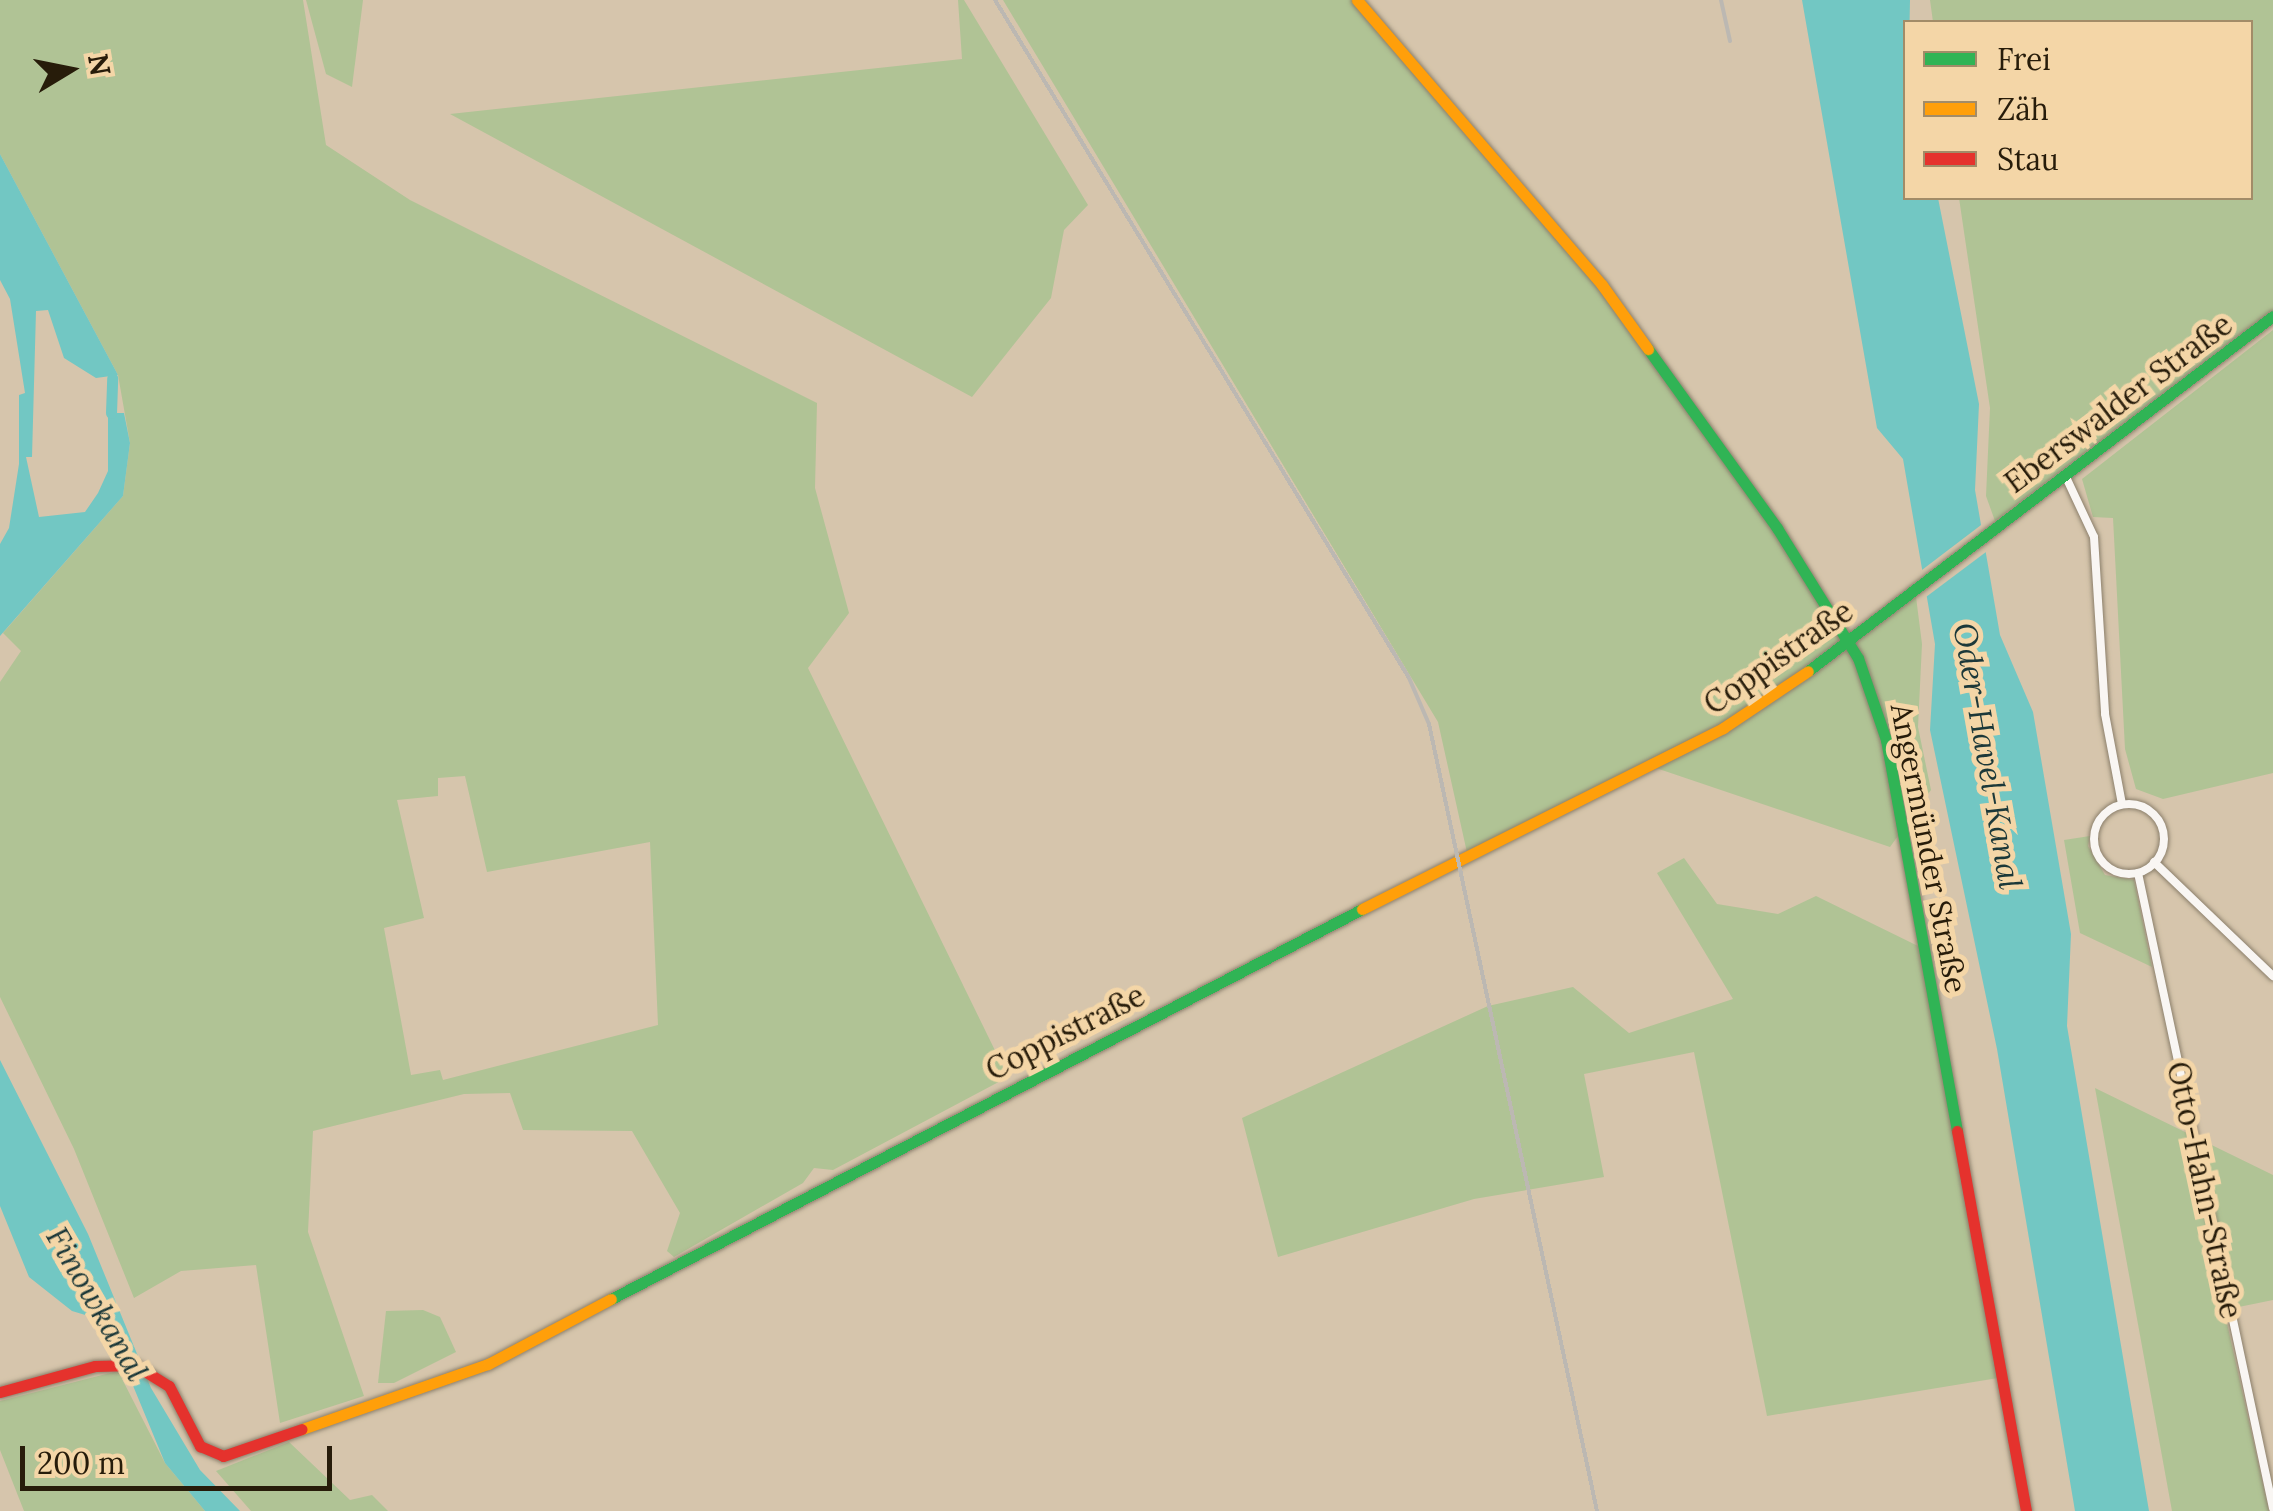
<!DOCTYPE html>
<html>
<head>
<meta charset="utf-8">
<style>
  body { margin:0 }
  #map { position:relative; width:2273px; height:1511px; overflow:hidden; background:#d6c5ac; font-family:Lora,serif }
  div>[style] { position:absolute }
  [style*='--x'] { left:calc(var(--x)*1px); top:calc(var(--y)*1px); width:calc(var(--w)*1px); rotate:calc(var(--a)*1deg) }
  .green>* { inset:0; background:#b0c395 }
  .water>* { inset:0; background:#72c7c3 }
  .pier>* { inset:0; background:#d6c5ac }
  .canal>* { height:11px; margin:-5.5px; padding:0 5.5px; transform-origin:5.5px; border-radius:5.5px; background:#72c7c3 }
  .roads { filter:drop-shadow(0 0 2px #8c806c) drop-shadow(0 0 2px #8c806c) }
  .street>* { height:8px; margin:-4px; padding:0 4px; transform-origin:4px; border-radius:4px; background:#f9f6f3 }
  .street>.ring { margin:-4px; padding:0; box-sizing:content-box; background:none; border:8px solid #f9f6f3; border-radius:50% }
  .fast>* { height:11px; margin:-5.5px; padding:0 5.5px; transform-origin:5.5px; border-radius:5.5px; background:#30b455 }
  .slow>* { height:11px; margin:-5.5px; padding:0 5.5px; transform-origin:5.5px; border-radius:5.5px; background:#ff9f0a }
  .jam>* { height:11px; margin:-5.5px; padding:0 5.5px; transform-origin:5.5px; border-radius:5.5px; background:#e5322d }
  .rail>* { height:4px; margin:-2px; padding:0 2px; transform-origin:2px; border-radius:2px; background:#bcb8b2 }
  span { translate:-50% -50%; white-space:nowrap; text-align:center; line-height:1.15; -webkit-text-stroke:10px #f4d6a7; paint-order:stroke }
  .street-label { font-size:30px; color:#271c0a }
  .water-label { font-size:32px; color:#1c3839; font-style:italic }
  .legend { position:absolute; left:1903px; top:20px; width:350px; height:180px; box-sizing:border-box; background:#f4d6a7; border:2px solid #a28c68; margin:0; padding:12px 18px; list-style:none; font-size:30px; color:#271c0a }
  .legend li { display:flex; align-items:center; gap:20px; height:50px }
  .legend b { width:50px; border:2px solid #a28c68 }
  .north { position:absolute; left:20px; top:20px; width:100px; height:100px; -webkit-text-stroke:8px #f4d6a7; paint-order:stroke; rotate:80deg; font-size:28px; font-weight:700; line-height:40px; text-align:center; color:#271c0a }
  .north::after { content:''; display:block; margin:auto; width:35px; height:45px; background:#271c0a; clip-path:polygon(50% 0,100% 100%,50% 72%,0 100%) }
  .scale { position:absolute; left:20px; top:1446px; width:312px; height:45px; box-sizing:border-box; border:5px solid #271c0a; border-top:0; padding-left:12px; font-size:30px; line-height:35px; white-space:nowrap; color:#271c0a; -webkit-text-stroke:8px #f4d6a7; paint-order:stroke }
</style>
</head>
<body>
<div id="map">
  <div class="green">
    <div style="clip-path:polygon(evenodd,0 0,303px 0,326px 145px,410px 200px,817px 403px,815px 488px,849px 613px,808px 668px,1008px 1077px,833px 1170px,814px 1168px,803px 1183px,674px 1257px,667px 1251px,680px 1213px,632px 1131px,523px 1130px,510px 1093px,464px 1094px,313px 1131px,308px 1232px,364px 1396px,280px 1423px,256px 1265px,181px 1271px,134px 1298px,74px 1149px,0 997px,0 682px,21px 651px,3px 633px,123px 496px,130px 443px,118px 375px,0 154px,0 0,465px 776px,487px 872px,650px 842px,658px 1025px,443px 1080px,440px 1070px,411px 1075px,384px 928px,424px 918px,397px 800px,438px 796px,438px 778px,465px 776px)"></div>
    <div style="clip-path:polygon(306px 0,363px 0,352px 87px,326px 74px)"></div>
    <div style="clip-path:polygon(958px 0,964px 0,1088px 205px,1064px 230px,1051px 298px,972px 397px,450px 114px,962px 59px)"></div>
    <div style="clip-path:polygon(1003px 0,1357px 0,1543px 214px,1777px 528px,1848px 640px,1915px 589px,1922px 644px,1918px 727px,1931px 790px,1890px 847px,1650px 766px,1468px 857px,1438px 722px)"></div>
    <div style="clip-path:polygon(1930px 0,2273px 0,2273px 310px,1995px 521px,1986px 496px,1990px 408px,1959px 198px,2250px 198px,2250px 22px,1933px 22px)"></div>
    <div style="clip-path:polygon(2273px 330px,2273px 773px,2163px 799px,2136px 789px,2125px 749px,2113px 518px,2093px 517px,2082px 479px)"></div>
    <div style="clip-path:polygon(2090px 836px,2088px 846px,2105px 875px,2134px 880px,2152px 967px,2080px 933px,2064px 840px)"></div>
    <div style="clip-path:polygon(1684px 858px,1717px 904px,1778px 914px,1816px 896px,1918px 946px,2004px 1377px,1767px 1416px,1694px 1052px,1584px 1074px,1604px 1177px,1474px 1199px,1278px 1257px,1242px 1118px,1488px 1006px,1573px 987px,1629px 1033px,1733px 999px,1657px 873px)"></div>
    <div style="clip-path:polygon(2095px 1088px,2273px 1175px,2273px 1300px,2224px 1310px,2269px 1511px,2172px 1511px)"></div>
    <div style="clip-path:polygon(423px 1310px,440px 1317px,456px 1352px,394px 1383px,378px 1383px,386px 1311px)"></div>
    <div style="clip-path:polygon(118px 1371px,165px 1463px,205px 1511px,24px 1511px,0 1450px,0 1401px)"></div>
    <div style="clip-path:polygon(289px 1442px,350px 1500px,372px 1495px,388px 1511px,251px 1511px,216px 1471px)"></div>
  </div>
  <div class="water">
    <div style="clip-path:polygon(1802px 0,1910px 0,1906px 198px,1938px 198px,1979px 404px,1975px 490px,2000px 635px,2033px 712px,2071px 934px,2067px 1026px,2149px 1511px,2075px 1511px,1997px 1049px,1930px 730px,1935px 644px,1903px 459px,1877px 428px)"></div>
    <div style="clip-path:polygon(0 154px,118px 375px,96px 378px,64px 358px,48px 310px,36px 311px,32px 457px,26px 457px,39px 517px,85px 512px,98px 493px,108px 471px,108px 413px,124px 413px,130px 443px,123px 496px,0 636px,0 544px,9px 528px,19px 464px,19px 395px,25px 393px,10px 299px,0 280px)"></div>
    <div style="clip-path:polygon(0 1060px,88px 1234px,151px 1388px,200px 1470px,240px 1511px,205px 1511px,165px 1463px,117px 1347px,92px 1317px,72px 1311px,29px 1277px,0 1206px)"></div>
  </div>
  <div class="pier">
    <div style="clip-path:polygon(1985px 522px,1990px 549px,1922px 600px,1918px 573px)"></div>
  </div>
  <div class="canal">
    <div style="--x:111;--y:413;--w:35;--a:-88"></div>
  </div>
  <div class="roads">
    <div class="street">
      <div style="--x:2065;--y:475;--w:68;--a:64.9"></div>
      <div style="--x:2094;--y:537;--w:177;--a:86.4"></div>
      <div style="--x:2105;--y:714;--w:92;--a:79.3"></div>
      <div class="ring" style="left:2094px;top:804px;width:62px;height:62px"></div>
      <div style="--x:2154;--y:862;--w:165;--a:43.8"></div>
      <div style="--x:2138;--y:873;--w:649;--a:78"></div>
    </div>
    <div class="fast">
      <div style="--x:1648;--y:349;--w:221;--a:54.2"></div>
      <div style="--x:1777;--y:528;--w:153;--a:58.1"></div>
      <div style="--x:1858;--y:658;--w:87;--a:71.1"></div>
      <div style="--x:1886;--y:740;--w:397;--a:79.7"></div>
      <div style="--x:1808;--y:671;--w:585;--a:-37.36"></div>
      <div style="--x:611;--y:1299;--w:846;--a:-27.44"></div>
    </div>
    <div class="slow">
      <div style="--x:1357;--y:0;--w:376;--a:49.3"></div>
      <div style="--x:1602;--y:285;--w:79;--a:54.3"></div>
      <div style="--x:1362;--y:909;--w:404;--a:-26.6"></div>
      <div style="--x:1723;--y:728;--w:102;--a:-33.8"></div>
      <div style="--x:302;--y:1429;--w:197;--a:-19.3"></div>
      <div style="--x:488;--y:1364;--w:139;--a:-27.9"></div>
    </div>
    <div class="jam">
      <div style="--x:1957;--y:1131;--w:386;--a:79.7"></div>
      <div style="--x:0;--y:1392;--w:98;--a:-15.3"></div>
      <div style="--x:95;--y:1366;--w:40;--a:-1.4"></div>
      <div style="--x:135;--y:1365;--w:40;--a:32"></div>
      <div style="--x:169;--y:1386;--w:68;--a:62.7"></div>
      <div style="--x:200;--y:1446;--w:25;--a:23"></div>
      <div style="--x:223;--y:1456;--w:83;--a:-18.9"></div>
    </div>
  </div>
  <div class="rail">
    <div style="--x:995;--y:0;--w:794;--a:58.59"></div>
    <div style="--x:1409;--y:678;--w:50;--a:66.5"></div>
    <div style="--x:1429;--y:724;--w:805;--a:77.95"></div>
    <div style="--x:1721;--y:0;--w:42;--a:77.6"></div>
  </div>
  <div class="street-label">
    <span style="left:2118px;top:403px;rotate:-37deg">Eberswalder Straße</span>
    <span style="left:1778px;top:657px;rotate:-35deg">Coppistraße</span>
    <span style="left:1929px;top:848px;rotate:79deg">Angermünder Straße</span>
    <span style="left:1065px;top:1032px;rotate:-27deg">Coppistraße</span>
    <span style="left:2205px;top:1190px;rotate:78deg">Otto-Hahn-Straße</span>
  </div>
  <div class="water-label">
    <span style="left:1987px;top:756px;rotate:80deg">Oder-Havel-Kanal</span>
    <span style="left:97px;top:1304px;rotate:60deg">Finowkanal</span>
  </div>
  <ul class="legend">
  <li><b style="height:12px;background:#30b455"></b>Frei</li>
  <li><b style="height:12px;background:#ff9f0a"></b>Zäh</li>
  <li><b style="height:12px;background:#e5322d"></b>Stau</li>
  </ul>
  <div class="north">N</div>
  <div class="scale">200 m</div>
</div>
</body>
</html>
